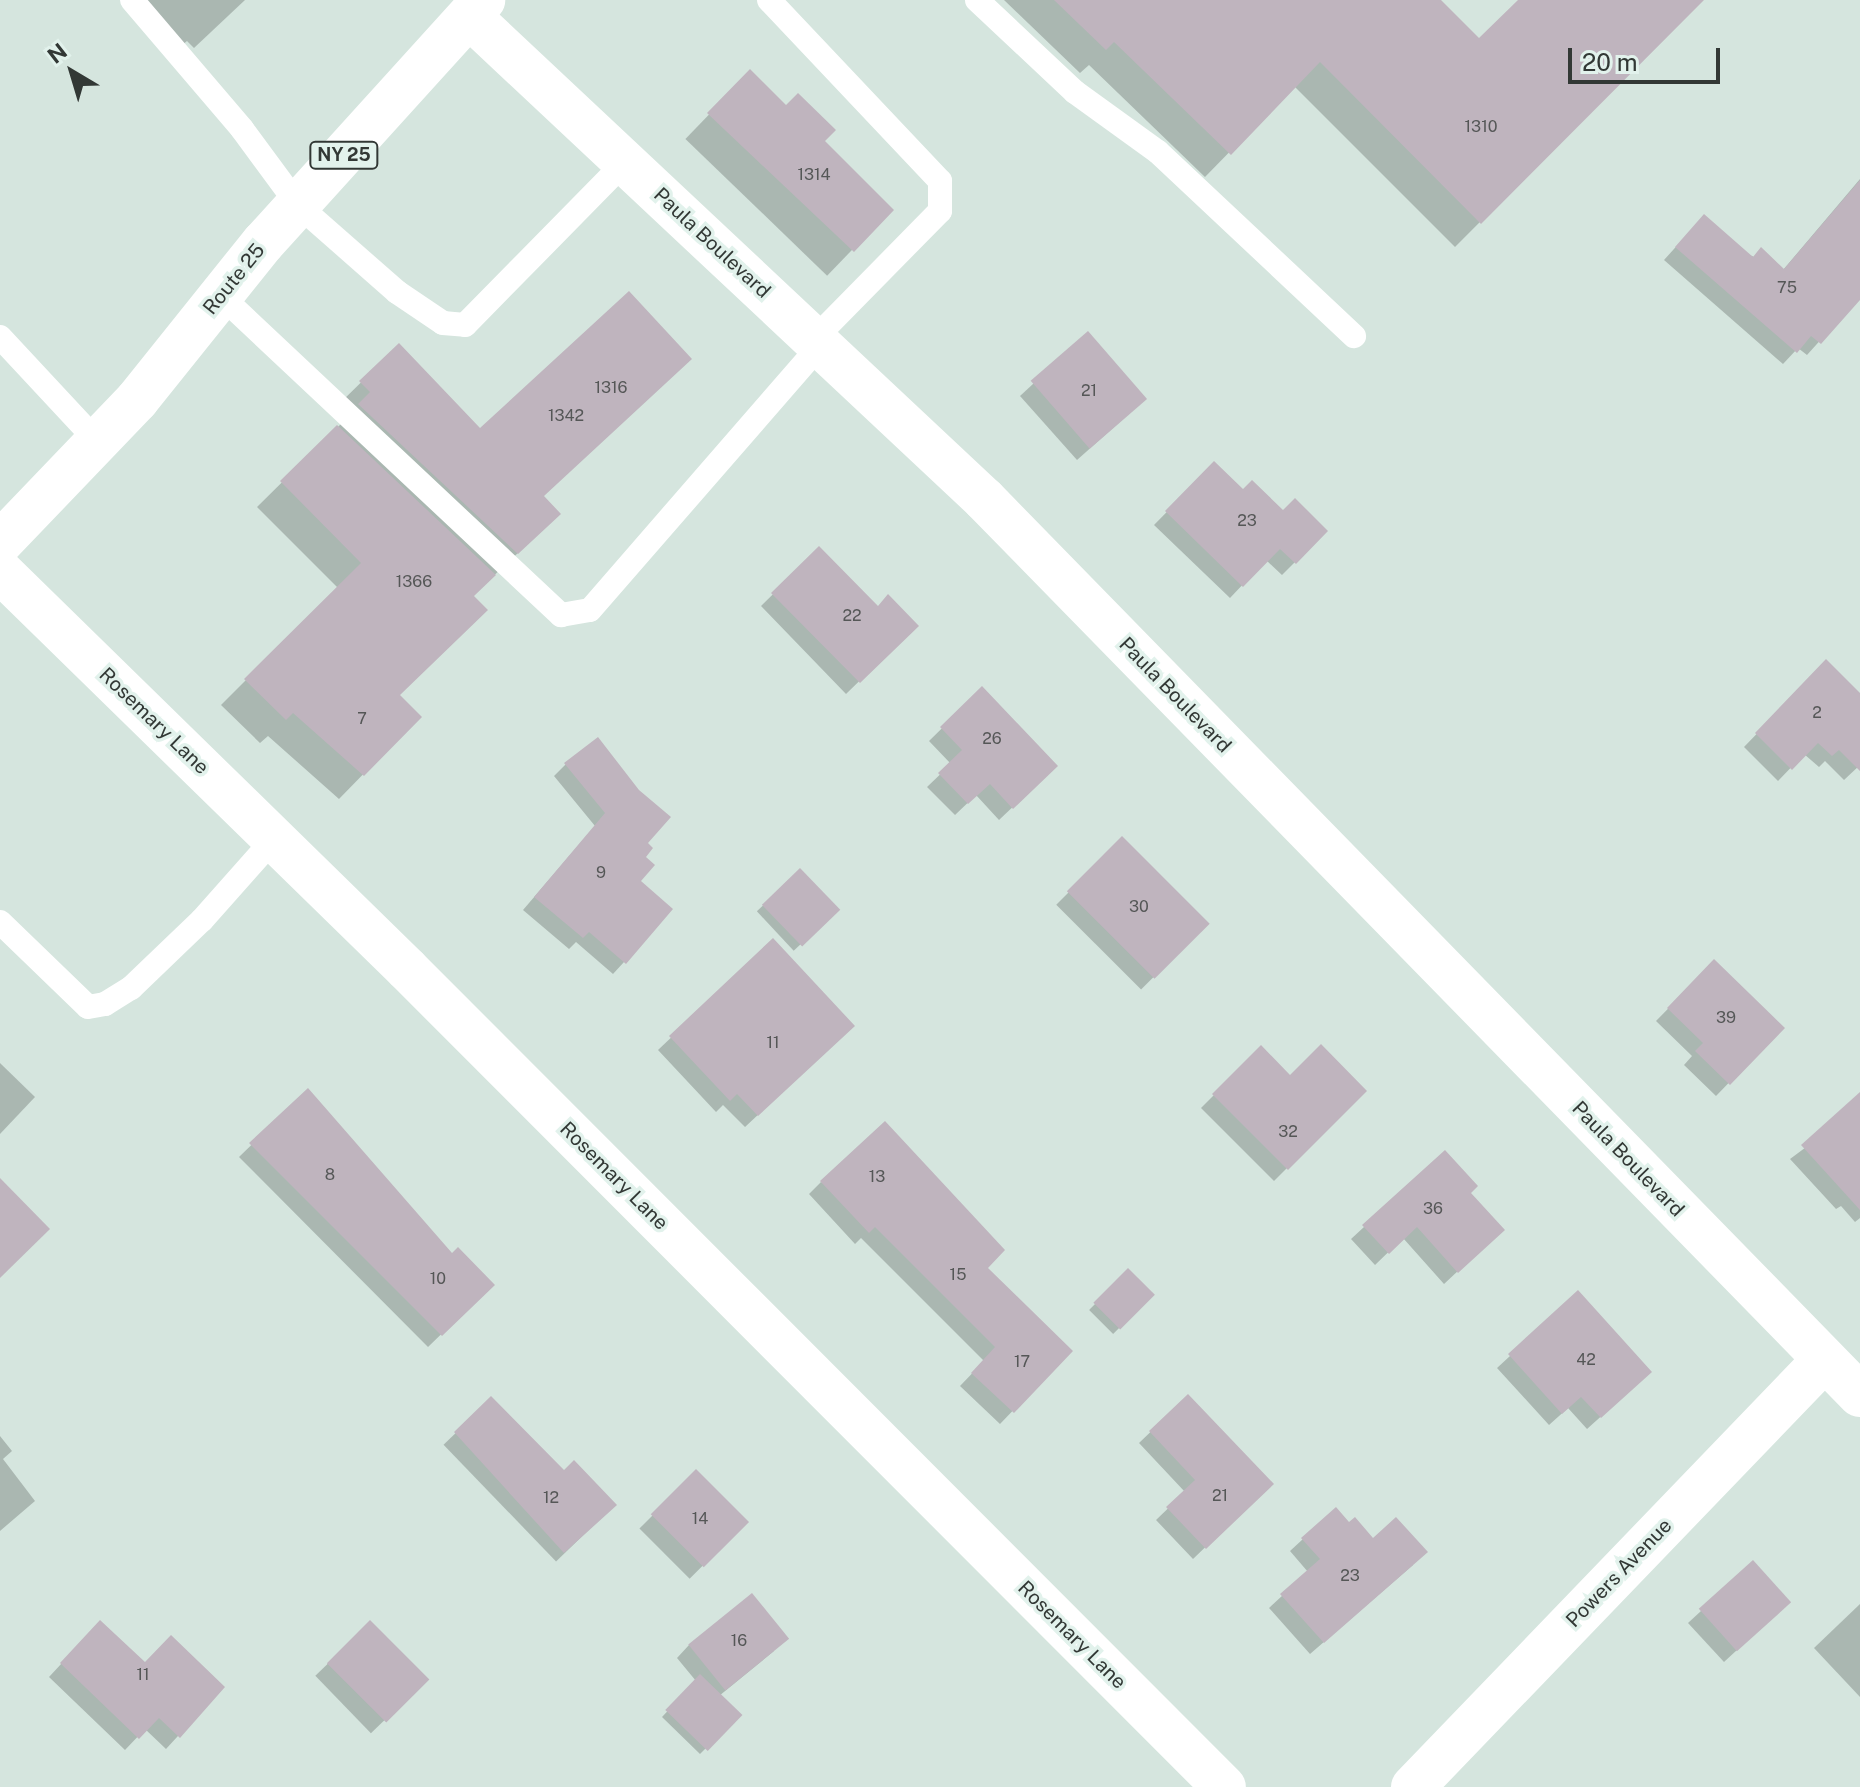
<!DOCTYPE html>
<html>
<head>
<meta charset="utf-8">
<style>
  body { margin:0 }
  #map { position:relative; width:1860px; height:1787px; overflow:hidden; background:#d5e5de; font-family:"Public Sans",sans-serif }
  div>[style] { position:absolute }
  [style*='--x'] { left:calc(var(--x)*1px); top:calc(var(--y)*1px); width:calc(var(--w)*1px); rotate:calc(var(--a)*1deg) }
  .shadow>* { inset:0; background:#0003; transform-origin:0 0 }
  .building>* { inset:0; background:#bfb4be; transform-origin:0 0 }
  .lane>* { height:24px; margin:-12px; padding:0 12px; transform-origin:12px; border-radius:12px; background:#fff }
  .street>* { height:44px; margin:-22px; padding:0 22px; transform-origin:22px; border-radius:22px; background:#fff }
  .primary>* { height:44px; margin:-22px; padding:0 22px; transform-origin:22px; border-radius:22px; background:#fff }
  span { translate:-50% -50%; white-space:nowrap; text-align:center; line-height:1.15; -webkit-text-stroke:7px #e2f2ec; paint-order:stroke }
  .number-label { font-size:16px; color:#555757 }
  .number-label span { -webkit-text-stroke-width:0 }
  .shield-label span { padding:2px 6px; background:#e2f2ec; border:2px solid; border-radius:6px; -webkit-text-stroke-width:0 }
  .shield-label { font-size:18px; color:#323835; font-weight:700 }
  .street-label { font-size:20px; color:#323835 }
  .north { position:absolute; left:32px; top:32px; width:80px; height:80px; -webkit-text-stroke:6px #e2f2ec; paint-order:stroke; rotate:322deg; font-size:22px; font-weight:700; line-height:32px; text-align:center; color:#323835 }
  .north::after { content:''; display:block; margin:auto; width:28px; height:36px; background:#323835; clip-path:polygon(50% 0,100% 100%,50% 72%,0 100%) }
  .scale { position:absolute; left:1568px; top:48px; width:152px; height:36px; box-sizing:border-box; border:4px solid #323835; border-top:0; padding-left:10px; font-size:24px; line-height:28px; white-space:nowrap; color:#323835; -webkit-text-stroke:6px #e2f2ec; paint-order:stroke }
</style>
</head>
<body>
<div id="map">
  <div class="shadow">
    <div style="clip-path:polygon(137px 0,245px 0,194px 48px,187px 41px,181px 46px)"></div>
    <div style="clip-path:polygon(1004px 0,1438px 0,1479px 41px,1520px 0,1701px 0,1455px 247px,1294px 86px,1205px 177px,1089px 65px,1080px 73px)"></div>
    <div style="left:750px;top:72px;width:197px;height:93px;rotate:44deg"></div>
    <div style="clip-path:polygon(1860px 179px,1860px 275px,1852px 305px,1807px 355px,1798px 348px,1783px 364px,1664px 260px,1692px 229px,1783px 270px)"></div>
    <div style="clip-path:polygon(1087px 334px,1132px 411px,1077px 460px,1020px 396px)"></div>
    <div style="clip-path:polygon(399px 345px,542px 497px,534px 538px,472px 596px,397px 696px,419px 717px,339px 799px,268px 736px,260px 743px,221px 705px,338px 588px,257px 507px,347px 418px,336px 407px)"></div>
    <div style="clip-path:polygon(1214px 464px,1243px 492px,1326px 531px,1282px 575px,1266px 560px,1230px 598px,1154px 525px)"></div>
    <div style="clip-path:polygon(819px 549px,877px 608px,916px 626px,846px 694px,761px 606px)"></div>
    <div style="clip-path:polygon(1826px 662px,1860px 696px,1860px 765px,1844px 780px,1825px 761px,1819px 767px,1804px 754px,1778px 781px,1744px 747px)"></div>
    <div style="clip-path:polygon(982px 689px,1056px 766px,999px 820px,976px 795px,955px 815px,927px 787px,951px 764px,929px 741px)"></div>
    <div style="clip-path:polygon(566px 764px,646px 843px,624px 962px,613px 974px,576px 942px,569px 949px,523px 910px,595px 826px,554px 776px)"></div>
    <div style="left:1122px;top:839px;width:120px;height:93px;rotate:45deg"></div>
    <div style="left:800px;top:871px;width:54px;height:59px;rotate:47deg"></div>
    <div style="clip-path:polygon(773px 941px,840px 1038px,745px 1127px,723px 1105px,716px 1112px,658px 1050px)"></div>
    <div style="clip-path:polygon(1714px 962px,1782px 1028px,1716px 1096px,1684px 1065px,1692px 1056px,1656px 1021px)"></div>
    <div style="clip-path:polygon(1261px 1048px,1290px 1077px,1364px 1091px,1274px 1181px,1201px 1108px)"></div>
    <div style="clip-path:polygon(0 1063px,35px 1097px,0 1134px)"></div>
    <div style="clip-path:polygon(308px 1090px,452px 1256px,492px 1285px,428px 1347px,239px 1157px)"></div>
    <div style="clip-path:polygon(1860px 1107px,1860px 1218px,1855px 1222px,1841px 1206px,1836px 1209px,1790px 1159px)"></div>
    <div style="clip-path:polygon(821px 1182px,985px 1268px,1070px 1351px,1000px 1424px,960px 1386px,984px 1361px,861px 1238px,855px 1244px,809px 1194px)"></div>
    <div style="clip-path:polygon(1468px 1193px,1489px 1242px,1444px 1284px,1403px 1238px,1375px 1265px,1351px 1239px,1364px 1227px)"></div>
    <div style="left:1128px;top:1271px;width:34px;height:55px;rotate:45deg"></div>
    <div style="clip-path:polygon(1578px 1293px,1637px 1384px,1587px 1429px,1568px 1408px,1549px 1425px,1497px 1368px)"></div>
    <div style="clip-path:polygon(1188px 1396px,1271px 1484px,1193px 1559px,1156px 1520px,1185px 1492px,1139px 1443px)"></div>
    <div style="left:491px;top:1399px;width:162px;height:66px;rotate:46deg"></div>
    <div style="clip-path:polygon(0 1436px,12px 1451px,3px 1459px,35px 1501px,0 1531px)"></div>
    <div style="left:696px;top:1472px;width:71px;height:80px;rotate:45deg"></div>
    <div style="clip-path:polygon(1349px 1524px,1413px 1565px,1310px 1654px,1269px 1608px,1308px 1572px,1290px 1551px,1303px 1539px)"></div>
    <div style="clip-path:polygon(1860px 1604px,1860px 1697px,1814px 1648px)"></div>
    <div style="clip-path:polygon(1701px 1611px,1776px 1614px,1724px 1662px,1688px 1623px)"></div>
    <div style="left:370px;top:1623px;width:80px;height:76px;rotate:46deg"></div>
    <div style="clip-path:polygon(88px 1635px,145px 1665px,223px 1687px,166px 1749px,145px 1729px,125px 1750px,49px 1677px)"></div>
    <div style="clip-path:polygon(689px 1645px,774px 1651px,719px 1696px,739px 1715px,700px 1754px,662px 1717px,696px 1681px,677px 1658px)"></div>
  </div>
  <div class="building">
    <div style="clip-path:polygon(1054px 0,1441px 0,1479px 38px,1518px 0,1704px 0,1481px 224px,1320px 62px,1231px 155px,1114px 42px,1106px 50px)"></div>
    <div style="clip-path:polygon(750px 69px,786px 105px,798px 93px,836px 130px,825px 141px,894px 210px,854px 252px,707px 113px)"></div>
    <div style="clip-path:polygon(1860px 180px,1860px 300px,1821px 344px,1811px 336px,1797px 353px,1675px 247px,1704px 214px,1753px 257px,1761px 247px,1784px 269px)"></div>
    <div style="clip-path:polygon(629px 291px,692px 359px,544px 496px,561px 514px,518px 554px,358px 404px,370px 392px,359px 381px,399px 343px,480px 428px)"></div>
    <div style="left:1088px;top:331px;width:90px;height:76px;rotate:49deg"></div>
    <div style="clip-path:polygon(337px 425px,496px 575px,474px 596px,488px 610px,400px 695px,422px 717px,364px 776px,293px 713px,286px 720px,244px 679px,361px 563px,280px 481px)"></div>
    <div style="clip-path:polygon(1214px 461px,1243px 489px,1252px 480px,1283px 510px,1295px 498px,1328px 531px,1296px 564px,1280px 549px,1243px 587px,1165px 511px)"></div>
    <div style="clip-path:polygon(819px 546px,878px 606px,888px 594px,919px 626px,860px 683px,771px 593px)"></div>
    <div style="clip-path:polygon(1826px 659px,1860px 693px,1860px 771px,1839px 750px,1832px 756px,1818px 743px,1792px 770px,1755px 733px)"></div>
    <div style="clip-path:polygon(982px 686px,1058px 766px,1013px 809px,990px 784px,968px 804px,938px 773px,962px 750px,940px 727px)"></div>
    <div style="clip-path:polygon(598px 737px,639px 790px,671px 817px,648px 843px,653px 848px,646px 857px,655px 865px,641px 881px,673px 909px,626px 964px,589px 932px,583px 938px,534px 897px,605px 813px,564px 763px)"></div>
    <div style="left:1122px;top:836px;width:124px;height:78px;rotate:45deg"></div>
    <div style="left:800px;top:868px;width:58px;height:53px;rotate:46deg"></div>
    <div style="clip-path:polygon(773px 938px,855px 1026px,758px 1116px,737px 1094px,730px 1101px,669px 1036px)"></div>
    <div style="clip-path:polygon(1714px 959px,1785px 1028px,1730px 1085px,1695px 1051px,1703px 1043px,1667px 1008px)"></div>
    <div style="clip-path:polygon(1321px 1044px,1367px 1091px,1288px 1170px,1212px 1094px,1261px 1045px,1290px 1075px)"></div>
    <div style="clip-path:polygon(308px 1088px,452px 1253px,458px 1247px,495px 1285px,442px 1336px,249px 1143px)"></div>
    <div style="clip-path:polygon(1860px 1092px,1860px 1210px,1801px 1145px)"></div>
    <div style="clip-path:polygon(885px 1121px,1005px 1250px,988px 1268px,1073px 1351px,1014px 1413px,971px 1373px,995px 1347px,875px 1227px,869px 1233px,820px 1181px)"></div>
    <div style="clip-path:polygon(1445px 1150px,1478px 1186px,1471px 1193px,1505px 1230px,1458px 1273px,1417px 1227px,1389px 1254px,1362px 1225px)"></div>
    <div style="clip-path:polygon(0 1178px,50px 1229px,0 1278px)"></div>
    <div style="left:1128px;top:1268px;width:38px;height:49px;rotate:45deg"></div>
    <div style="clip-path:polygon(1578px 1290px,1652px 1372px,1601px 1418px,1581px 1397px,1562px 1414px,1508px 1354px)"></div>
    <div style="clip-path:polygon(1188px 1394px,1274px 1484px,1206px 1549px,1166px 1507px,1195px 1480px,1149px 1431px)"></div>
    <div style="clip-path:polygon(491px 1396px,564px 1470px,574px 1460px,617px 1505px,564px 1553px,454px 1432px)"></div>
    <div style="left:696px;top:1469px;width:75px;height:64px;rotate:45deg"></div>
    <div style="clip-path:polygon(1336px 1507px,1349px 1522px,1355px 1517px,1373px 1538px,1396px 1517px,1428px 1552px,1324px 1643px,1280px 1594px,1320px 1559px,1301px 1538px)"></div>
    <div style="left:1753px;top:1560px;width:57px;height:73px;rotate:48deg"></div>
    <div style="left:752px;top:1593px;width:59px;height:82px;rotate:51deg"></div>
    <div style="clip-path:polygon(100px 1620px,145px 1662px,171px 1635px,225px 1687px,180px 1738px,159px 1718px,139px 1739px,60px 1663px)"></div>
    <div style="left:370px;top:1620px;width:84px;height:61px;rotate:45deg"></div>
    <div style="left:700px;top:1674px;width:59px;height:50px;rotate:44deg"></div>
  </div>
  <div class="lane">
    <div style="--x:132;--y:0;--w:170;--a:49.5"></div>
    <div style="--x:242;--y:129;--w:94;--a:53.6"></div>
    <div style="--x:298;--y:205;--w:132;--a:41.3"></div>
    <div style="--x:397;--y:292;--w:55;--a:34"></div>
    <div style="--x:443;--y:323;--w:22;--a:5"></div>
    <div style="--x:465;--y:325;--w:230;--a:-45.5"></div>
    <div style="--x:769;--y:0;--w:249;--a:46.6"></div>
    <div style="--x:940;--y:181;--w:30;--a:90"></div>
    <div style="--x:940;--y:211;--w:180;--a:134.5"></div>
    <div style="--x:977;--y:0;--w:134;--a:43.2"></div>
    <div style="--x:1075;--y:92;--w:102;--a:35.9"></div>
    <div style="--x:1158;--y:152;--w:269;--a:43.2"></div>
    <div style="--x:220;--y:295;--w:468;--a:43.2"></div>
    <div style="--x:561;--y:615;--w:29;--a:-10"></div>
    <div style="--x:590;--y:610;--w:351;--a:-49"></div>
    <div style="--x:0;--y:337;--w:144;--a:47"></div>
    <div style="--x:0;--y:922;--w:122;--a:44"></div>
    <div style="--x:88;--y:1007;--w:17;--a:-10"></div>
    <div style="--x:105;--y:1004;--w:31;--a:-32"></div>
    <div style="--x:131;--y:988;--w:98;--a:-43.8"></div>
    <div style="--x:202;--y:920;--w:108;--a:-48.4"></div>
  </div>
  <div class="street">
    <div style="--x:470;--y:17;--w:705;--a:43.16"></div>
    <div style="--x:984;--y:499;--w:1253;--a:45.65"></div>
    <div style="--x:0;--y:571;--w:569;--a:44.36"></div>
    <div style="--x:407;--y:969;--w:1156;--a:45.04"></div>
    <div style="--x:1413;--y:1787;--w:593;--a:-46.09"></div>
  </div>
  <div class="primary">
    <div style="--x:0;--y:543;--w:198;--a:-46.2"></div>
    <div style="--x:137;--y:400;--w:201;--a:-51.3"></div>
    <div style="--x:263;--y:243;--w:328;--a:-47.8"></div>
  </div>
  <div class="number-label">
    <span style="left:1481px;top:127px">1310</span>
    <span style="left:814px;top:175px">1314</span>
    <span style="left:1787px;top:288px">75</span>
    <span style="left:611px;top:388px">1316</span>
    <span style="left:1089px;top:391px">21</span>
    <span style="left:566px;top:416px">1342</span>
    <span style="left:1247px;top:521px">23</span>
    <span style="left:414px;top:582px">1366</span>
    <span style="left:852px;top:616px">22</span>
    <span style="left:1817px;top:713px">2</span>
    <span style="left:362px;top:719px">7</span>
    <span style="left:992px;top:739px">26</span>
    <span style="left:601px;top:873px">9</span>
    <span style="left:1139px;top:907px">30</span>
    <span style="left:1726px;top:1018px">39</span>
    <span style="left:773px;top:1043px">11</span>
    <span style="left:1288px;top:1132px">32</span>
    <span style="left:330px;top:1175px">8</span>
    <span style="left:877px;top:1177px">13</span>
    <span style="left:1433px;top:1209px">36</span>
    <span style="left:958px;top:1275px">15</span>
    <span style="left:438px;top:1279px">10</span>
    <span style="left:1586px;top:1360px">42</span>
    <span style="left:1022px;top:1362px">17</span>
    <span style="left:1220px;top:1496px">21</span>
    <span style="left:551px;top:1498px">12</span>
    <span style="left:700px;top:1519px">14</span>
    <span style="left:1350px;top:1576px">23</span>
    <span style="left:739px;top:1641px">16</span>
    <span style="left:143px;top:1675px">11</span>
  </div>
  <div class="shield-label">
    <span style="left:344px;top:155px">NY 25</span>
  </div>
  <div class="street-label">
    <span style="left:712px;top:243px;rotate:43deg">Paula Boulevard</span>
    <span style="left:234px;top:279px;rotate:-51deg">Route 25</span>
    <span style="left:1175px;top:695px;rotate:46deg">Paula Boulevard</span>
    <span style="left:154px;top:721px;rotate:44deg">Rosemary Lane</span>
    <span style="left:1628px;top:1159px;rotate:46deg">Paula Boulevard</span>
    <span style="left:614px;top:1176px;rotate:45deg">Rosemary Lane</span>
    <span style="left:1619px;top:1573px;rotate:-46deg">Powers Avenue</span>
    <span style="left:1072px;top:1635px;rotate:45deg">Rosemary Lane</span>
  </div>
  <div class="north">N</div>
  <div class="scale">20 m</div>
</div>
</body>
</html>
